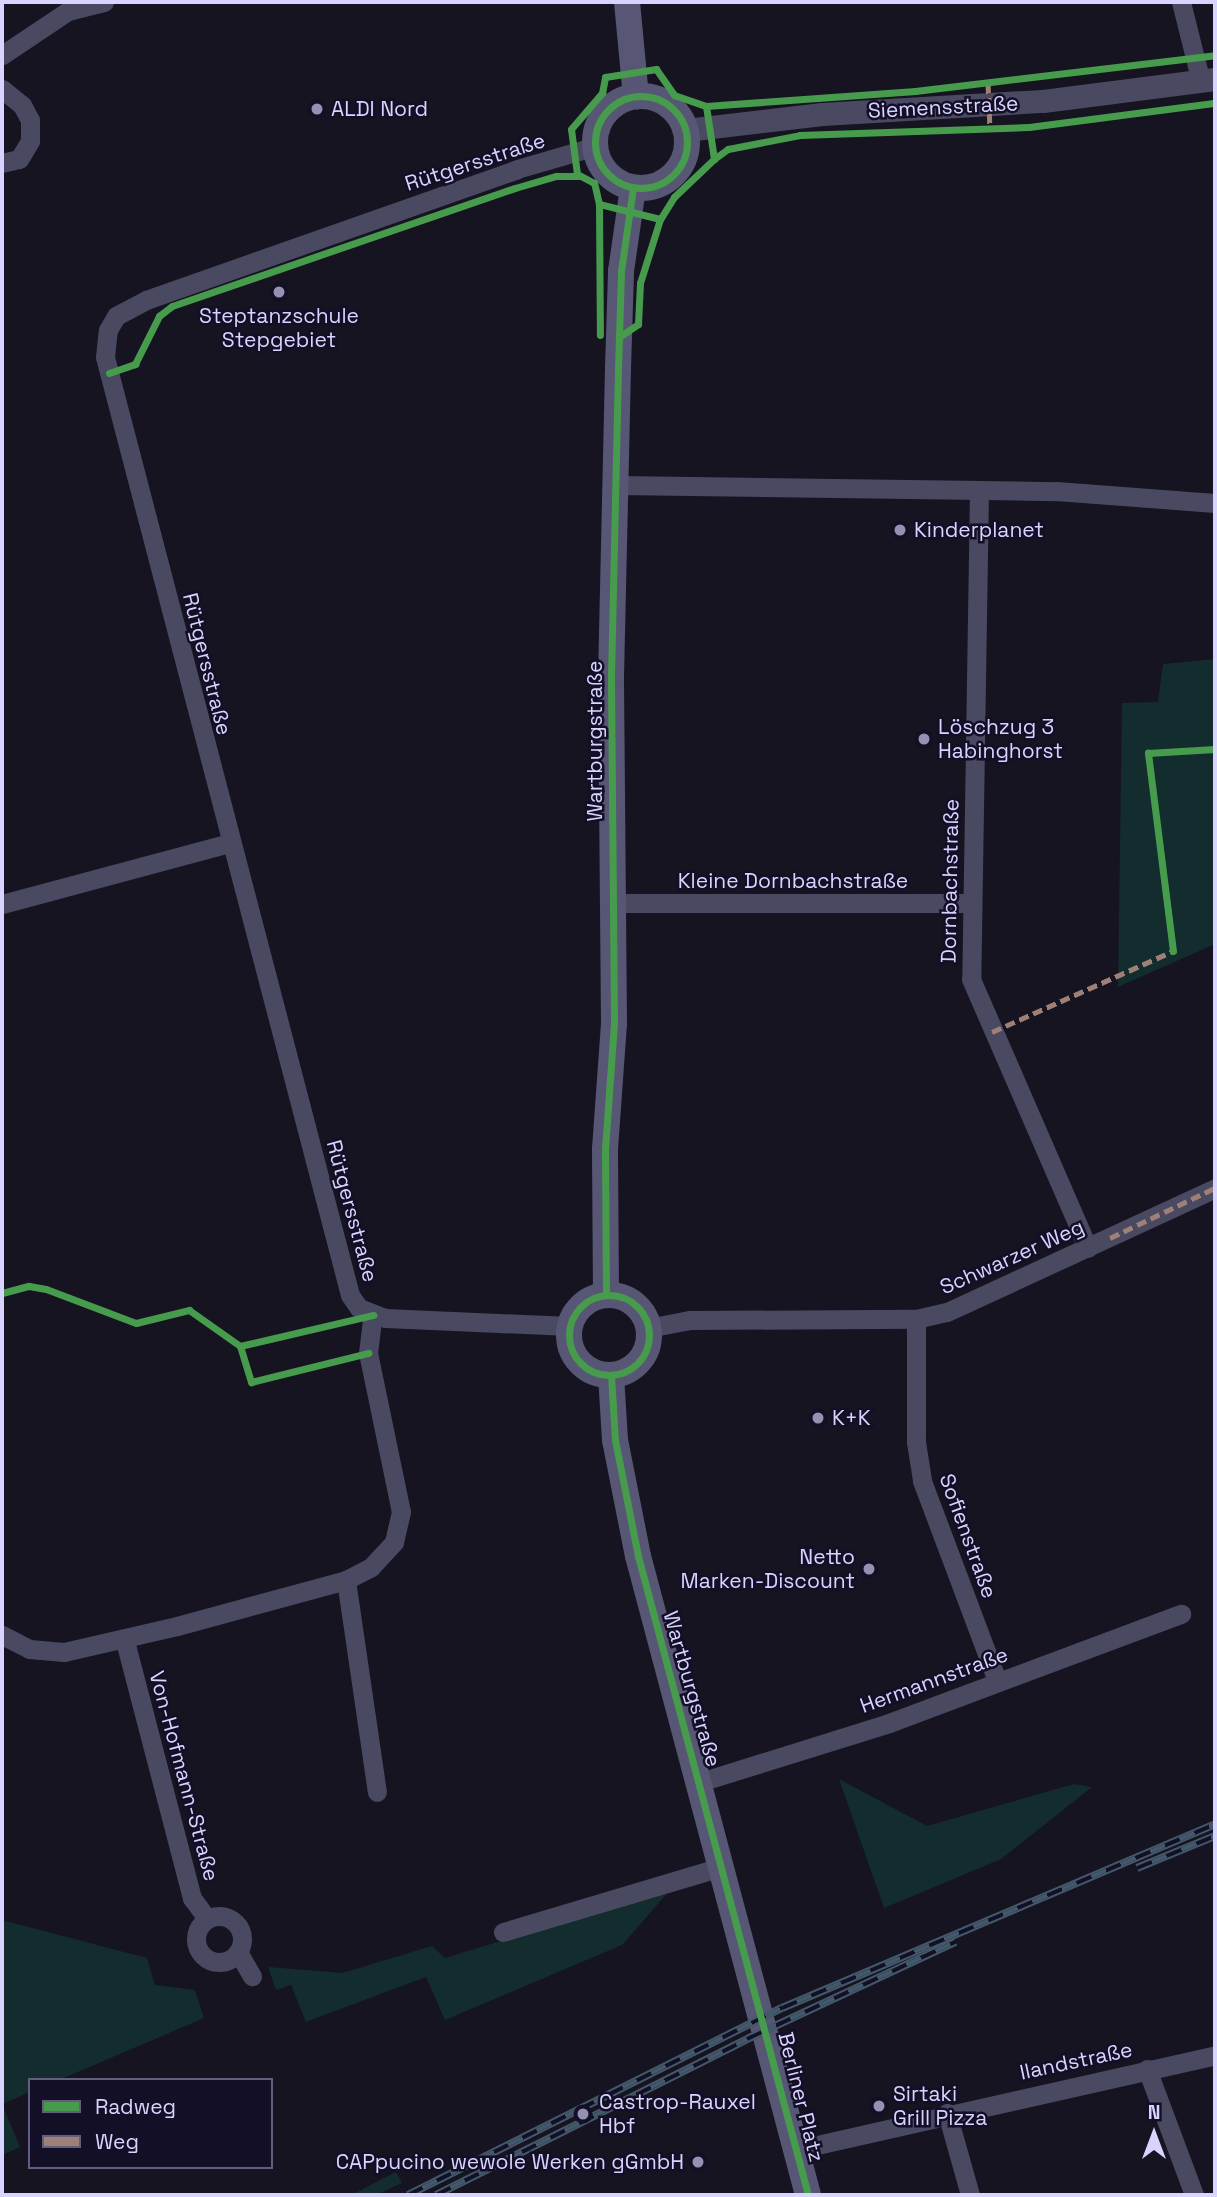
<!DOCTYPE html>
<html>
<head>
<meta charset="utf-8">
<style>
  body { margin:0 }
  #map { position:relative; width:1217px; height:2197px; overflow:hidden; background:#161421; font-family:"Space Grotesk",sans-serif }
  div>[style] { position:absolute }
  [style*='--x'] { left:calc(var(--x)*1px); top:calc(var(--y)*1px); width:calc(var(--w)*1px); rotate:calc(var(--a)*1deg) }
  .green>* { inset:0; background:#132c2d }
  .minor>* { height:19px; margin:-9.5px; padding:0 9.5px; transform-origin:9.5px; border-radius:9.5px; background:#4a4962 }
  .minor>.ring { margin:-9.5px; padding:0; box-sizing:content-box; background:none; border:19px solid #4a4962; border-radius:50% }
  .tertiary>* { height:23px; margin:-11.5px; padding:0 11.5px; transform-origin:11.5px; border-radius:11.5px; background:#4a4962 }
  .secondary>* { height:26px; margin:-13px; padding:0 13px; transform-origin:13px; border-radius:13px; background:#575674 }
  .secondary>.ring { margin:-13px; padding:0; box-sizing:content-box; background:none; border:26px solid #575674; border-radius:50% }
  .rail>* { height:8px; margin-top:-4px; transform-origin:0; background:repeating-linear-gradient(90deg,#130f26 0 16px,#43596b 0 32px); box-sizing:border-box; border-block:2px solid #43596b }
  .quiet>* { height:5px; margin-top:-2.5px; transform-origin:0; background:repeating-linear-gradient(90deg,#9e8076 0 10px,transparent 0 15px) }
  .cycleway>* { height:7px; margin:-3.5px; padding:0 3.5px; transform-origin:3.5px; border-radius:3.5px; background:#469c4c }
  .cycleway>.ring { margin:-3.5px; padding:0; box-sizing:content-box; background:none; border:7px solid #469c4c; border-radius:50% }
  .dots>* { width:19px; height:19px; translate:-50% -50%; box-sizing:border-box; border:4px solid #130f26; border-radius:50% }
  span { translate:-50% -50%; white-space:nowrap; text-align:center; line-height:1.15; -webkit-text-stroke:5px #130f26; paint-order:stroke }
  .street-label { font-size:21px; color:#d9d4ff }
  .poi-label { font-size:21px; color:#d9d4ff }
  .left { translate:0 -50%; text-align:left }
  .right { translate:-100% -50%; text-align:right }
  .frame { position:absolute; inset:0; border:4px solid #d9d4ff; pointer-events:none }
  .legend { position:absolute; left:28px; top:2078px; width:245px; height:91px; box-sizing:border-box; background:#130f26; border:2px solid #625e7d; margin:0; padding:9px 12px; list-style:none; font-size:21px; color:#d9d4ff }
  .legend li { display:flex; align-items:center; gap:14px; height:35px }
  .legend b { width:35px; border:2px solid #625e7d }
  .north { position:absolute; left:1119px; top:2099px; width:70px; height:70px; -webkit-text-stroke:5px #130f26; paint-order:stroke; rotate:0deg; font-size:19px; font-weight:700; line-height:28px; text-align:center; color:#d9d4ff }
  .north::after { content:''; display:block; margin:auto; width:24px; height:32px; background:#d9d4ff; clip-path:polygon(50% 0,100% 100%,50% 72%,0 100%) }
</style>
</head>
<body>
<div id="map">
  <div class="green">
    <div style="clip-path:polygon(1215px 659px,1215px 944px,1118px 987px,1122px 703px,1158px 702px,1163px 664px)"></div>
    <div style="clip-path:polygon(839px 1779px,927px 1826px,1074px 1784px,1092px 1787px,1001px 1859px,884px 1908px)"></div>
    <div style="clip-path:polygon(670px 1890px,622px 1945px,445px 2020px,426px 1977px,306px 2022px,291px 1985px,276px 1990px,268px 1967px,342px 1973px,432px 1946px,445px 1958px)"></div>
    <div style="clip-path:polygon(2px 1920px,147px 1958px,155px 1985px,195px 1990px,204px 2018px,59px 2080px,30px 2080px,30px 2092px,2px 2104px,20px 2147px,2px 2155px)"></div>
    <div style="clip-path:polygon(396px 2172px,402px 2183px,376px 2195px,351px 2195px)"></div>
  </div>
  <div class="minor">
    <div style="--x:1181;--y:2;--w:82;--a:76"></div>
    <div style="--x:2;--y:55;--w:79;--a:-33.7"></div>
    <div style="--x:68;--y:11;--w:37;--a:-14"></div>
    <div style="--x:2;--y:89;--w:26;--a:39"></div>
    <div style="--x:22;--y:105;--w:17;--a:62"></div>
    <div style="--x:30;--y:120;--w:21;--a:90"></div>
    <div style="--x:30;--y:141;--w:21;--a:121"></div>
    <div style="--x:19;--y:159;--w:17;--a:167"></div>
    <div style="--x:617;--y:485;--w:439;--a:0.8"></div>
    <div style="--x:1056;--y:491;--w:159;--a:4.3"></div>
    <div style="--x:979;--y:490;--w:489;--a:90.9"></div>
    <div style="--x:971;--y:979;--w:293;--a:66.5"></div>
    <div style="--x:614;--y:903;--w:357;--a:0"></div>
    <div style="--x:2;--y:904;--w:235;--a:-15"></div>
    <div style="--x:916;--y:1319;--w:123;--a:90"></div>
    <div style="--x:916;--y:1442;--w:39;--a:81"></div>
    <div style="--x:922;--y:1481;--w:214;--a:69.4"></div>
    <div style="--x:569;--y:1326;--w:184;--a:-177.5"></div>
    <div style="--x:385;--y:1318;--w:28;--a:-159"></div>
    <div style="--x:359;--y:1308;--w:16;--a:-125"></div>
    <div style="--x:350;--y:1295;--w:969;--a:-104.64"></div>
    <div style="--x:105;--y:357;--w:27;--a:-84"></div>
    <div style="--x:108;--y:330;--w:16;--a:-60"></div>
    <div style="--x:116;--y:316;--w:34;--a:-28"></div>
    <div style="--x:146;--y:300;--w:393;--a:-19.4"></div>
    <div style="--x:517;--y:169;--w:82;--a:-16.2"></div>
    <div style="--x:648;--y:1328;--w:43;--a:-10.8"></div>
    <div style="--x:690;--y:1320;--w:226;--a:-0.3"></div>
    <div style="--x:916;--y:1319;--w:32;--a:-13"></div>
    <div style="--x:947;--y:1312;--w:295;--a:-24.8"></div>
    <div style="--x:346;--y:1580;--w:214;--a:81.7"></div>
    <div style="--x:2;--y:1635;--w:30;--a:27"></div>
    <div style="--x:29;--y:1649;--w:35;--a:5"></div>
    <div style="--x:64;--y:1652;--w:116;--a:-13"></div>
    <div style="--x:177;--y:1626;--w:175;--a:-15.2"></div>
    <div style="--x:346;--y:1580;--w:28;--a:-27"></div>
    <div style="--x:371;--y:1567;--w:34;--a:-47"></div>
    <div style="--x:394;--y:1542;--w:31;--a:-77"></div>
    <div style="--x:401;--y:1512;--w:162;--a:-101.7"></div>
    <div style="--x:368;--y:1353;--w:38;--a:-83"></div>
    <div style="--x:125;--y:1641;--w:266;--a:75.4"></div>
    <div style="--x:192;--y:1898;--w:26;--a:54"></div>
    <div style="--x:700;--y:1782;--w:198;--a:-17.3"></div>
    <div style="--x:889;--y:1723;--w:312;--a:-20.5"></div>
    <div class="ring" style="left:196px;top:1916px;width:27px;height:27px"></div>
    <div style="--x:503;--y:1932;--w:227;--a:-16.6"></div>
    <div style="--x:238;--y:1952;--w:28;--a:60"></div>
    <div style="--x:1147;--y:2069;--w:134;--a:69.5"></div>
    <div style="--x:947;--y:2113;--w:85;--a:74.3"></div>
    <div style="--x:795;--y:2150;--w:431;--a:-12.7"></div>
  </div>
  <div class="tertiary">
    <div style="--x:686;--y:130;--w:137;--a:-6.7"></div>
    <div style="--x:822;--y:114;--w:221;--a:-3.4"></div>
    <div style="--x:1043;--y:101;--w:173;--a:-7.3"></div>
  </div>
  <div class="secondary">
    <div style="--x:627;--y:2;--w:95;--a:84.6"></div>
    <div class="ring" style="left:595px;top:96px;width:66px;height:66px"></div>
    <div class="ring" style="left:569px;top:1295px;width:54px;height:54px"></div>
    <div style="--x:606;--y:1295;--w:146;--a:-90.4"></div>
    <div style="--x:605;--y:1149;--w:126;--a:-85.9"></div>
    <div style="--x:614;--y:1023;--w:346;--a:-90.5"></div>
    <div style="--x:611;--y:677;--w:309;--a:-88.7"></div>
    <div style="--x:618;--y:368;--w:97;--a:-88.2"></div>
    <div style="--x:621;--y:271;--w:84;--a:-81.8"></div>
    <div style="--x:611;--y:1375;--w:65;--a:86.5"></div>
    <div style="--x:615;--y:1440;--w:118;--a:78.8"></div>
    <div style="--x:638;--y:1556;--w:661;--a:75.1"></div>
  </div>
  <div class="rail">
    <div style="--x:1137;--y:1868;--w:84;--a:-22.3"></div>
    <div style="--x:408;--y:2195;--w:418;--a:-26.6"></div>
    <div style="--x:782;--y:2008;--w:470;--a:-23"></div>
    <div style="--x:436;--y:2195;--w:348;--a:-26.6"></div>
    <div style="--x:747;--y:2039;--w:230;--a:-25"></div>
  </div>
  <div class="quiet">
    <div style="--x:988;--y:83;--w:45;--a:87.5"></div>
    <div style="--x:992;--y:1032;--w:198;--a:-24.1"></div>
    <div style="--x:1110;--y:1238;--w:116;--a:-25.5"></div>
  </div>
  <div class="cycleway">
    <div class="ring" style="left:595px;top:96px;width:85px;height:85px"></div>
    <div style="--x:706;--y:106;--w:54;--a:81.4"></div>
    <div style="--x:714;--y:159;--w:55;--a:136.5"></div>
    <div style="--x:674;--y:197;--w:26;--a:122"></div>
    <div style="--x:660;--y:219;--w:63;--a:-166.2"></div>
    <div style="--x:599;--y:204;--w:22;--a:-103"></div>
    <div style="--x:594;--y:183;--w:19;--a:-152"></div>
    <div style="--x:577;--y:174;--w:45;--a:-97.6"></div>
    <div style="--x:571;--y:129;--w:48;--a:-49.3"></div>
    <div style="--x:602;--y:93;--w:16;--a:-79"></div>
    <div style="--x:605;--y:77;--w:52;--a:-8.9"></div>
    <div style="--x:656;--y:69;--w:32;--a:55"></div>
    <div style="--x:674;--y:95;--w:34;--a:19"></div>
    <div style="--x:706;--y:106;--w:210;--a:-4.1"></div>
    <div style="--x:915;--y:91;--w:302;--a:-6.8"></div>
    <div style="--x:714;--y:159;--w:17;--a:-36"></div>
    <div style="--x:728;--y:149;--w:73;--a:-11"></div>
    <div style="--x:800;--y:135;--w:229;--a:-2"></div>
    <div style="--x:1029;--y:127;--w:188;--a:-7.4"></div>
    <div style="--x:599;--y:204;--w:131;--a:89.6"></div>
    <div style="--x:619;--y:337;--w:23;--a:-34"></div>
    <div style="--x:638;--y:324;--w:41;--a:-87.2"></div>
    <div style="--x:640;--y:283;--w:67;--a:-72.6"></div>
    <div style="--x:109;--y:373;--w:28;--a:-19"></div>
    <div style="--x:135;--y:364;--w:54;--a:-63.4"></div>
    <div style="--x:159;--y:316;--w:16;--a:-38"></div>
    <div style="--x:172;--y:306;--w:363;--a:-19"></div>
    <div style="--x:515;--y:188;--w:43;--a:-16.3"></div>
    <div style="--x:556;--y:176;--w:24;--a:0"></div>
    <div style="--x:1173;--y:951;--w:200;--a:-97.2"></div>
    <div style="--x:1148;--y:753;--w:67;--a:-3.4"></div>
    <div style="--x:2;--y:1293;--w:28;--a:-15"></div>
    <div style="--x:29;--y:1286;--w:17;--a:10"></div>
    <div style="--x:46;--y:1289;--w:96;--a:20.7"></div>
    <div style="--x:136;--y:1323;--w:55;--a:-13.8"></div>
    <div style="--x:189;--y:1310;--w:62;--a:35.2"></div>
    <div style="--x:240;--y:1346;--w:137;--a:-13.1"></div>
    <div class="ring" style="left:569px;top:1295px;width:73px;height:73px"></div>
    <div style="--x:606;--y:1295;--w:146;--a:-90.4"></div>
    <div style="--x:605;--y:1149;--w:126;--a:-85.9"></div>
    <div style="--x:614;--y:1023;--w:346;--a:-90.5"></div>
    <div style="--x:611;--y:677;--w:309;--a:-88.7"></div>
    <div style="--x:618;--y:368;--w:97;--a:-88.2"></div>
    <div style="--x:621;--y:271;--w:84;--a:-81.8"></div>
    <div style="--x:240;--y:1346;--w:38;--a:73"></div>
    <div style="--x:251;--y:1382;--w:121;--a:-13.9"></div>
    <div style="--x:611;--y:1375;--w:65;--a:86.5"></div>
    <div style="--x:615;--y:1440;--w:118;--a:78.8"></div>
    <div style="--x:638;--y:1556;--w:661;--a:75.1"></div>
  </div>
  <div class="dots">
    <div style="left:317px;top:109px;background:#9591b1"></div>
    <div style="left:279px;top:292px;background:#9591b1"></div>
    <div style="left:900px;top:530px;background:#9591b1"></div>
    <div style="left:924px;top:739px;background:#9591b1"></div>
    <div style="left:818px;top:1418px;background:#9591b1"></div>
    <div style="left:869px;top:1569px;background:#9591b1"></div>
    <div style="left:879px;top:2106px;background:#9591b1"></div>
    <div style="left:583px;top:2114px;background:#9591b1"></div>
    <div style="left:698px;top:2162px;background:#9591b1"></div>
  </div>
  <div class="street-label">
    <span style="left:943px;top:107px;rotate:-3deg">Siemensstraße</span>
    <span style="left:475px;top:162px;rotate:-18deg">Rütgersstraße</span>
    <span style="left:207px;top:664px;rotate:76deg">Rütgersstraße</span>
    <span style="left:595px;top:741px;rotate:-90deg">Wartburgstraße</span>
    <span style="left:793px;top:881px">Kleine Dornbachstraße</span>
    <span style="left:950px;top:881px;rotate:-89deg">Dornbachstraße</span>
    <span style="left:352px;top:1211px;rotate:75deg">Rütgersstraße</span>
    <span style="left:1012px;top:1257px;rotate:-24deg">Schwarzer Weg</span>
    <span style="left:968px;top:1536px;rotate:70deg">Sofienstraße</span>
    <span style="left:934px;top:1680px;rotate:-20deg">Hermannstraße</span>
    <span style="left:692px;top:1689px;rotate:74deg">Wartburgstraße</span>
    <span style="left:184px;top:1776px;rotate:75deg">Von-Hofmann-Straße</span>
    <span style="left:1076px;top:2061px;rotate:-12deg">Ilandstraße</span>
    <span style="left:801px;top:2097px;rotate:76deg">Berliner Platz</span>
  </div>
  <div class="poi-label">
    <span class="left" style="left:331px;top:109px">ALDI Nord</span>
    <span style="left:279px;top:328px">Steptanzschule<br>Stepgebiet</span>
    <span class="left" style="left:914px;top:530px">Kinderplanet</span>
    <span class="left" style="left:938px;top:739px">Löschzug 3<br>Habinghorst</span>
    <span class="left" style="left:832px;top:1418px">K+K</span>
    <span class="right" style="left:855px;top:1569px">Netto<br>Marken-Discount</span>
    <span class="left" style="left:893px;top:2106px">Sirtaki<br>Grill Pizza</span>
    <span class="left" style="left:599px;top:2114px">Castrop-Rauxel<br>Hbf</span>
    <span class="right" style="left:684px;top:2162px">CAPpucino wewole Werken gGmbH</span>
  </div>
  <div class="frame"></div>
  <ul class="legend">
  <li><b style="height:9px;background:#469c4c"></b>Radweg</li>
  <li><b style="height:9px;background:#9e8076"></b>Weg</li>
  </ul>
  <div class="north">N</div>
</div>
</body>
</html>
